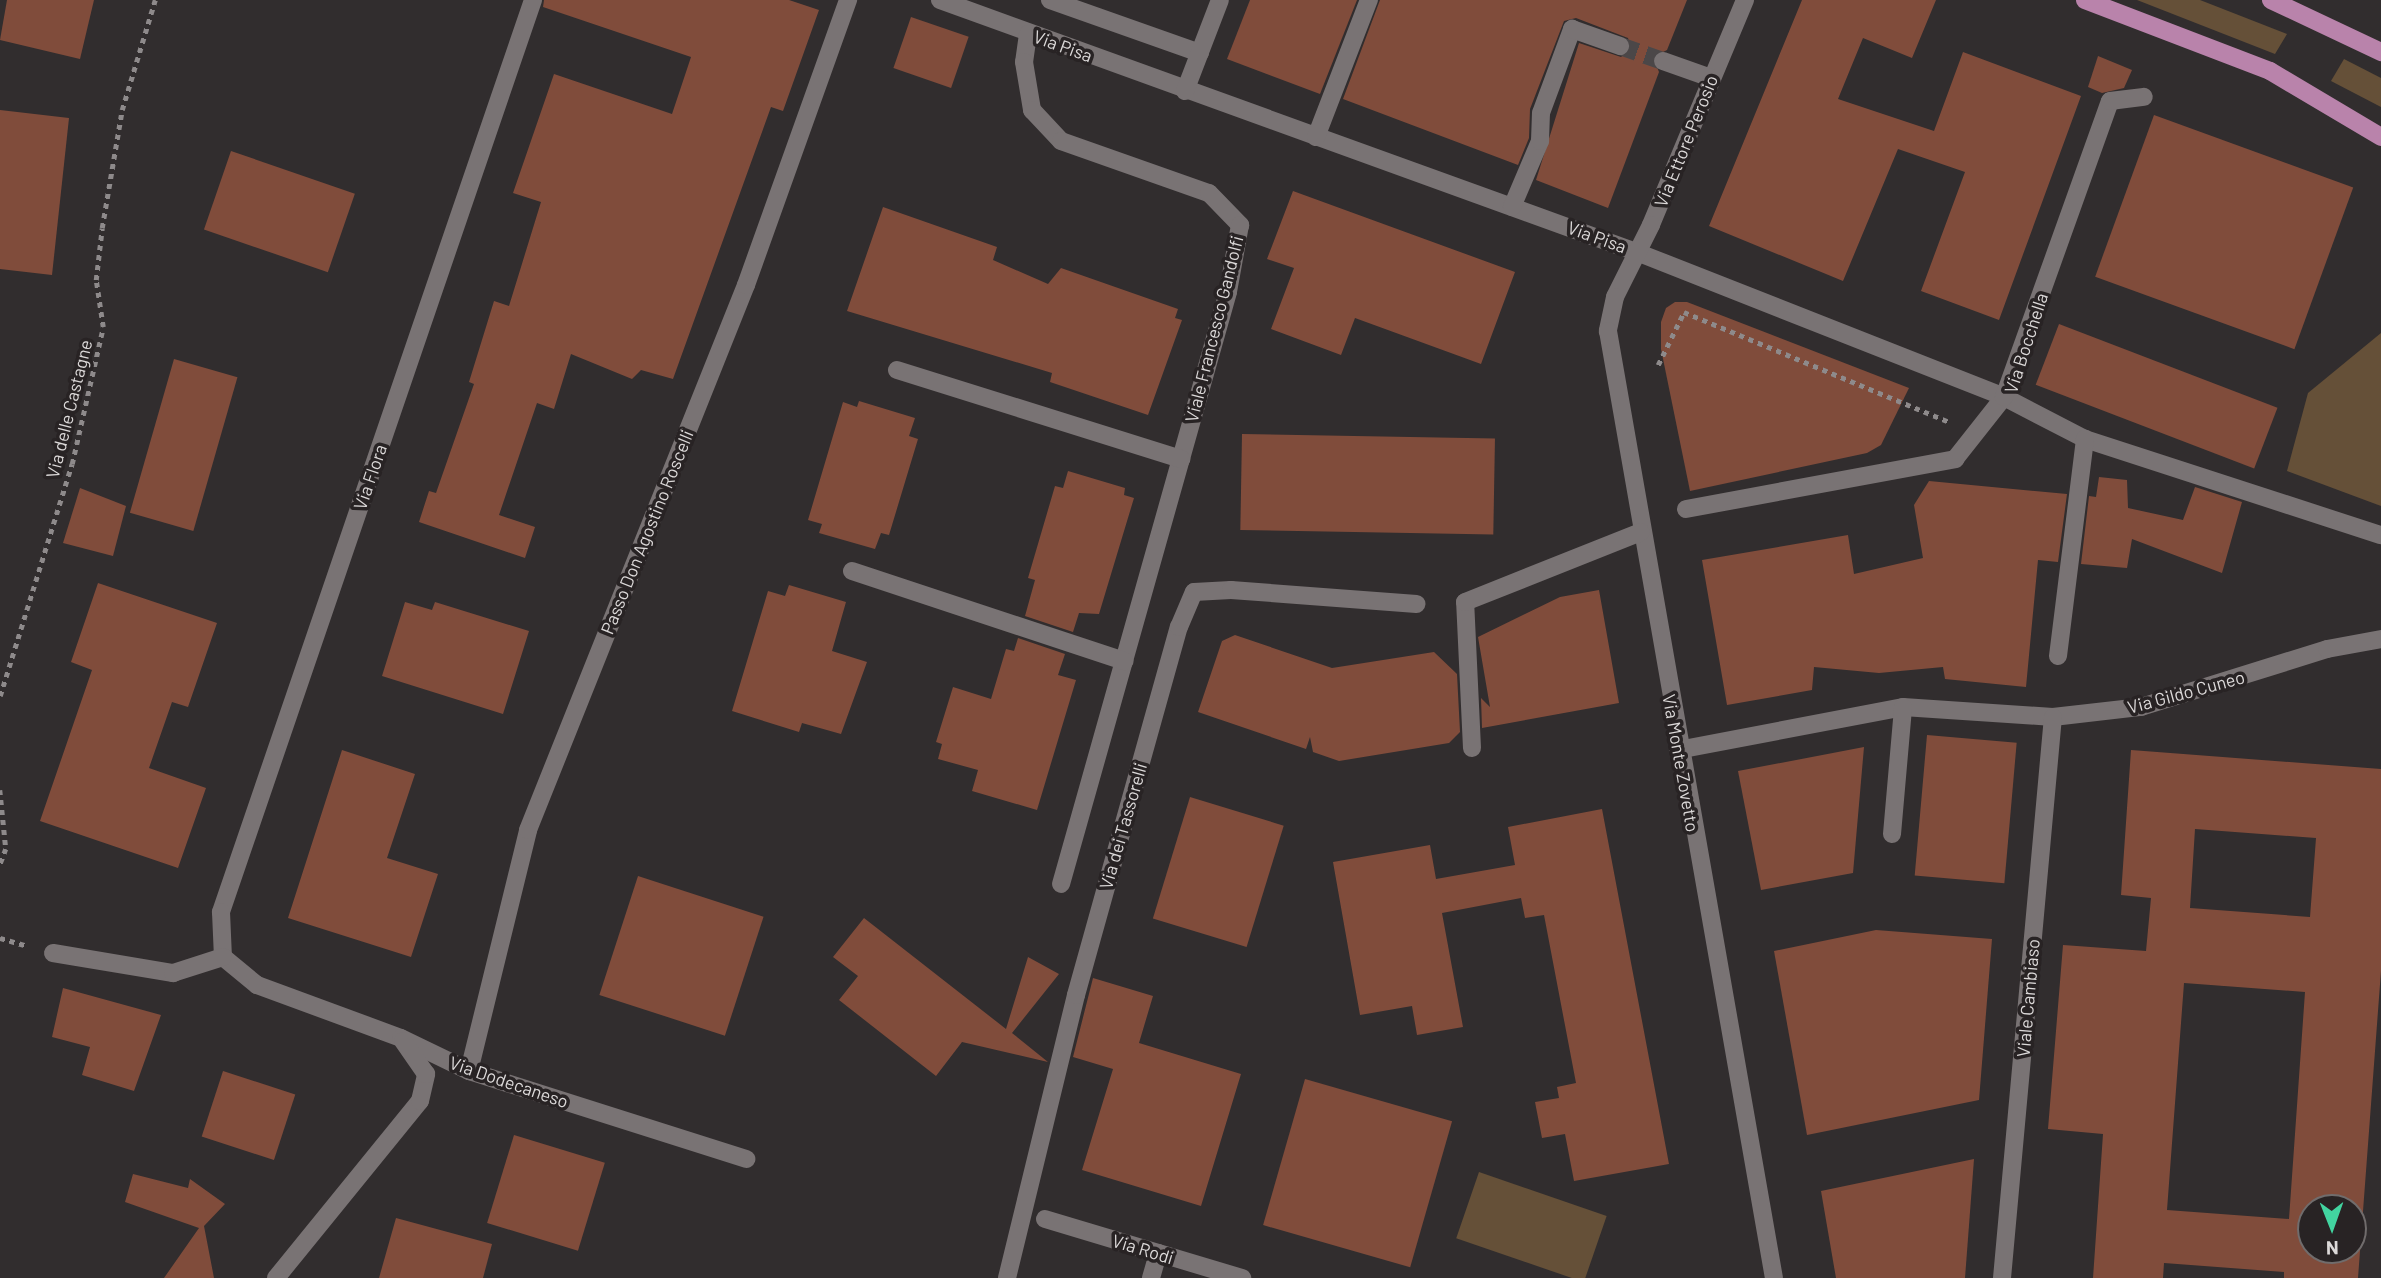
<!DOCTYPE html>
<html>
<head>
<meta charset="utf-8">
<style>
  body { margin:0 }
  #map { position:relative; width:2381px; height:1278px; overflow:hidden; background:#312d2e; font-family:Barlow,sans-serif }
  div>[style] { position:absolute }
  [style*='--x'] { left:calc(var(--x)*1px); top:calc(var(--y)*1px); width:calc(var(--w)*1px); rotate:calc(var(--a)*1deg) }
  .green>* { inset:0; background:#655038; transform-origin:0 0 }
  .building>* { inset:0; background:#804c3b; transform-origin:0 0 }
  .minor-tunnel>* { height:18px; margin-top:-9px; transform-origin:0; background:repeating-linear-gradient(90deg,#4b4748 0 18px,transparent 0 27px) }
  .path>* { height:4.5px; margin-top:-2.25px; transform-origin:0; background:repeating-linear-gradient(90deg,#8e8a8b 0 5px,transparent 0 10px) }
  .minor>* { height:18px; margin:-9px; padding:0 9px; transform-origin:9px; border-radius:9px; background:#797374 }
  .major>* { height:18px; margin:-9px; padding:0 9px; transform-origin:9px; border-radius:9px; background:#b983ab }
  span { translate:-50% -50%; white-space:nowrap; text-align:center; line-height:1.15; -webkit-text-stroke:7px #282324; paint-order:stroke }
  .street-label { font-size:18px; color:#dcd9d9 }
  .north { position:absolute; left:2297px; top:1194px; width:70px; height:70px; box-sizing:border-box; background:#282324; border:2px solid #706c6c; border-radius:50%; rotate:179deg; font-size:19px; font-weight:700; line-height:28px; text-align:center; color:#dcd9d9 }
  .north::after { content:''; display:block; margin:auto; width:24px; height:32px; background:#42d4a0; clip-path:polygon(50% 0,100% 100%,50% 72%,0 100%) }
</style>
</head>
<body>
<div id="map">
  <div class="green">
    <div style="clip-path:polygon(2137px 0,2200px 0,2287px 34px,2275px 54px)"></div>
    <div style="clip-path:polygon(2344px 59px,2381px 78px,2381px 107px,2331px 81px)"></div>
    <div style="clip-path:polygon(2381px 333px,2381px 506px,2287px 471px,2308px 393px)"></div>
    <div style="left:1479px;top:1172px;width:135px;height:70px;rotate:19deg"></div>
  </div>
  <div class="building">
    <div style="clip-path:polygon(7px 0,94px 0,80px 59px,0 40px)"></div>
    <div style="clip-path:polygon(544px 0,789px 0,819px 10px,783px 111px,771px 107px,673px 379px,641px 370px,632px 379px,571px 354px,554px 409px,537px 403px,499px 515px,535px 527px,525px 558px,419px 522px,429px 491px,436px 493px,474px 384px,469px 382px,494px 301px,509px 306px,541px 202px,513px 193px,554px 74px,672px 114px,691px 57px,543px 7px)"></div>
    <div style="clip-path:polygon(1250px 0,1357px 0,1320px 94px,1227px 59px)"></div>
    <div style="clip-path:polygon(1380px 0,1687px 0,1667px 50px,1653px 57px,1659px 72px,1608px 208px,1536px 180px,1579px 43px,1621px 57px,1631px 49px,1628px 38px,1576px 18px,1564px 21px,1530px 109px,1529px 138px,1518px 165px,1343px 99px)"></div>
    <div style="clip-path:polygon(1802px 0,1936px 0,1912px 58px,1863px 38px,1838px 99px,1934px 131px,1963px 52px,2081px 96px,1999px 320px,1921px 291px,1965px 172px,1898px 149px,1843px 281px,1709px 226px)"></div>
    <div style="left:911px;top:17px;width:61px;height:54px;rotate:19deg"></div>
    <div style="clip-path:polygon(2098px 56px,2132px 70px,2124px 88px,2102px 93px,2088px 87px)"></div>
    <div style="clip-path:polygon(0 110px,69px 118px,52px 275px,0 269px)"></div>
    <div style="left:2154px;top:115px;width:212px;height:172px;rotate:20deg"></div>
    <div style="left:231px;top:151px;width:131px;height:83px;rotate:19deg"></div>
    <div style="clip-path:polygon(1293px 191px,1515px 272px,1481px 364px,1355px 318px,1341px 355px,1271px 329px,1294px 268px,1267px 259px)"></div>
    <div style="clip-path:polygon(883px 207px,997px 247px,993px 260px,1048px 284px,1061px 268px,1178px 309px,1175px 318px,1182px 320px,1148px 415px,1050px 382px,1052px 373px,847px 311px)"></div>
    <div style="clip-path:polygon(1675px 302px,1687px 302px,1909px 388px,1881px 445px,1867px 453px,1690px 491px,1661px 349px,1661px 322px,1666px 308px)"></div>
    <div style="left:2059px;top:324px;width:234px;height:65px;rotate:21deg"></div>
    <div style="left:174px;top:359px;width:66px;height:160px;rotate:16deg"></div>
    <div style="clip-path:polygon(859px 401px,915px 418px,909px 436px,918px 439px,889px 535px,881px 533px,875px 549px,819px 533px,822px 524px,808px 520px,843px 402px,857px 407px)"></div>
    <div style="left:1242px;top:434px;width:253px;height:96px;rotate:1deg"></div>
    <div style="clip-path:polygon(1068px 471px,1125px 488px,1124px 495px,1134px 498px,1099px 614px,1079px 613px,1073px 632px,1025px 616px,1035px 580px,1028px 578px,1055px 486px,1063px 488px)"></div>
    <div style="clip-path:polygon(2099px 477px,2127px 480px,2128px 508px,2183px 520px,2195px 487px,2242px 502px,2222px 573px,2132px 539px,2127px 568px,2081px 564px,2089px 496px,2096px 497px)"></div>
    <div style="clip-path:polygon(1929px 481px,2067px 494px,2058px 562px,2038px 560px,2026px 687px,1945px 679px,1943px 667px,1879px 673px,1814px 667px,1812px 690px,1727px 705px,1702px 560px,1848px 535px,1854px 574px,1923px 558px,1914px 505px)"></div>
    <div style="clip-path:polygon(80px 488px,126px 506px,113px 556px,63px 543px)"></div>
    <div style="clip-path:polygon(98px 583px,217px 623px,188px 707px,172px 702px,149px 768px,206px 788px,178px 868px,40px 821px,92px 670px,71px 662px)"></div>
    <div style="clip-path:polygon(789px 585px,846px 602px,832px 651px,867px 662px,841px 734px,802px 723px,799px 732px,732px 711px,768px 591px,785px 596px)"></div>
    <div style="clip-path:polygon(1599px 590px,1619px 703px,1482px 728px,1481px 698px,1490px 707px,1478px 637px,1560px 597px)"></div>
    <div style="clip-path:polygon(405px 602px,432px 610px,435px 602px,529px 631px,503px 714px,382px 676px)"></div>
    <div style="clip-path:polygon(1235px 635px,1332px 668px,1434px 652px,1457px 674px,1460px 732px,1449px 743px,1339px 761px,1313px 752px,1310px 737px,1306px 749px,1198px 712px,1222px 641px)"></div>
    <div style="clip-path:polygon(1018px 638px,1065px 654px,1058px 675px,1076px 680px,1037px 810px,972px 791px,978px 770px,938px 759px,942px 744px,936px 742px,953px 687px,991px 699px,1006px 649px,1014px 651px)"></div>
    <div style="left:1927px;top:735px;width:90px;height:141px;rotate:5deg"></div>
    <div style="clip-path:polygon(1864px 747px,1853px 873px,1761px 890px,1738px 771px)"></div>
    <div style="clip-path:polygon(342px 750px,415px 774px,387px 858px,438px 874px,411px 957px,288px 918px)"></div>
    <div style="clip-path:polygon(evenodd,2131px 750px,2381px 769px,2381px 971px,2358px 1278px,2284px 1278px,2284px 1272px,2164px 1263px,2163px 1278px,2093px 1278px,2103px 1134px,2048px 1129px,2063px 945px,2146px 951px,2151px 898px,2121px 895px,2131px 750px,2195px 829px,2316px 838px,2310px 917px,2190px 908px,2195px 829px,2131px 750px,2184px 983px,2305px 992px,2289px 1219px,2167px 1210px,2184px 983px,2131px 750px,2311px 1208px,2353px 1208px,2353px 1250px,2311px 1250px,2311px 1208px)"></div>
    <div style="left:1190px;top:797px;width:98px;height:127px;rotate:17deg"></div>
    <div style="clip-path:polygon(1602px 809px,1669px 1164px,1574px 1181px,1565px 1134px,1542px 1138px,1535px 1102px,1559px 1098px,1557px 1087px,1576px 1083px,1544px 915px,1525px 918px,1521px 898px,1442px 913px,1463px 1027px,1417px 1035px,1412px 1006px,1360px 1015px,1333px 862px,1430px 845px,1436px 879px,1515px 865px,1508px 827px)"></div>
    <div style="left:638px;top:876px;width:132px;height:125px;rotate:18deg"></div>
    <div style="clip-path:polygon(864px 918px,1006px 1029px,1028px 957px,1059px 974px,1012px 1033px,1048px 1062px,962px 1042px,936px 1076px,839px 1000px,858px 976px,833px 957px)"></div>
    <div style="clip-path:polygon(1876px 930px,1992px 939px,1979px 1100px,1807px 1135px,1774px 951px)"></div>
    <div style="clip-path:polygon(1093px 978px,1153px 996px,1139px 1043px,1241px 1074px,1201px 1206px,1082px 1170px,1113px 1069px,1073px 1057px)"></div>
    <div style="clip-path:polygon(63px 988px,161px 1015px,134px 1091px,82px 1075px,90px 1047px,52px 1037px)"></div>
    <div style="left:223px;top:1071px;width:76px;height:69px;rotate:18deg"></div>
    <div style="left:1305px;top:1079px;width:153px;height:152px;rotate:16deg"></div>
    <div style="left:514px;top:1135px;width:95px;height:92px;rotate:17deg"></div>
    <div style="clip-path:polygon(1974px 1159px,1965px 1278px,1836px 1278px,1821px 1191px)"></div>
    <div style="clip-path:polygon(133px 1174px,188px 1188px,190px 1179px,225px 1204px,204px 1226px,214px 1278px,164px 1278px,199px 1228px,125px 1202px)"></div>
    <div style="clip-path:polygon(396px 1218px,492px 1244px,483px 1278px,379px 1278px)"></div>
  </div>
  <div class="minor-tunnel">
    <div style="--x:1620;--y:46;--w:46;--a:19.2"></div>
  </div>
  <div class="path">
    <div style="--x:1658;--y:365;--w:59;--a:-63.9"></div>
    <div style="--x:1684;--y:312;--w:288;--a:22.5"></div>
    <div style="--x:0;--y:696;--w:243;--a:-72.8"></div>
    <div style="--x:72;--y:464;--w:140;--a:-77.2"></div>
    <div style="--x:103;--y:327;--w:48;--a:-98.5"></div>
    <div style="--x:96;--y:280;--w:52;--a:-83.4"></div>
    <div style="--x:102;--y:228;--w:120;--a:-80.4"></div>
    <div style="--x:122;--y:110;--w:115;--a:-73.3"></div>
    <div style="--x:0;--y:790;--w:59;--a:84.2"></div>
    <div style="--x:6;--y:849;--w:17;--a:111"></div>
    <div style="--x:0;--y:938;--w:29;--a:16"></div>
  </div>
  <div class="minor">
    <div style="--x:533;--y:0;--w:964;--a:108.89"></div>
    <div style="--x:221;--y:912;--w:45;--a:87.5"></div>
    <div style="--x:223;--y:957;--w:44;--a:39.5"></div>
    <div style="--x:257;--y:985;--w:153;--a:20.2"></div>
    <div style="--x:401;--y:1038;--w:76;--a:25.9"></div>
    <div style="--x:469;--y:1071;--w:291;--a:17.6"></div>
    <div style="--x:940;--y:0;--w:743;--a:19.9"></div>
    <div style="--x:1639;--y:253;--w:392;--a:21.5"></div>
    <div style="--x:2004;--y:397;--w:91;--a:27.4"></div>
    <div style="--x:2085;--y:439;--w:311;--a:18"></div>
    <div style="--x:1050;--y:0;--w:159;--a:19.5"></div>
    <div style="--x:1745;--y:0;--w:244;--a:112.7"></div>
    <div style="--x:1651;--y:225;--w:80;--a:116.6"></div>
    <div style="--x:1615;--y:297;--w:35;--a:102"></div>
    <div style="--x:1608;--y:331;--w:961;--a:80.06"></div>
    <div style="--x:1028;--y:34;--w:28;--a:98"></div>
    <div style="--x:1024;--y:62;--w:49;--a:80.5"></div>
    <div style="--x:1032;--y:110;--w:42;--a:46.9"></div>
    <div style="--x:1061;--y:141;--w:157;--a:19.4"></div>
    <div style="--x:1209;--y:193;--w:45;--a:45.9"></div>
    <div style="--x:1240;--y:225;--w:68;--a:100.2"></div>
    <div style="--x:1228;--y:292;--w:615;--a:105.75"></div>
    <div style="--x:1663;--y:61;--w:51;--a:19.5"></div>
    <div style="--x:1185;--y:91;--w:97;--a:-69"></div>
    <div style="--x:1316;--y:137;--w:147;--a:-68.9"></div>
    <div style="--x:1512;--y:207;--w:72;--a:-67"></div>
    <div style="--x:1540;--y:141;--w:28;--a:-88"></div>
    <div style="--x:1541;--y:113;--w:90;--a:-69.7"></div>
    <div style="--x:1572;--y:29;--w:51;--a:19.5"></div>
    <div style="--x:897;--y:370;--w:298;--a:17.4"></div>
    <div style="--x:1686;--y:509;--w:274;--a:-10.5"></div>
    <div style="--x:1955;--y:459;--w:79;--a:-51.7"></div>
    <div style="--x:2004;--y:397;--w:314;--a:-70.3"></div>
    <div style="--x:2110;--y:101;--w:34;--a:-7"></div>
    <div style="--x:852;--y:571;--w:287;--a:18.3"></div>
    <div style="--x:2058;--y:656;--w:219;--a:-82.9"></div>
    <div style="--x:1472;--y:748;--w:146;--a:-92.7"></div>
    <div style="--x:1465;--y:602;--w:189;--a:-21.7"></div>
    <div style="--x:1678;--y:750;--w:229;--a:-10.8"></div>
    <div style="--x:1903;--y:707;--w:150;--a:3.8"></div>
    <div style="--x:2053;--y:717;--w:89;--a:-6.5"></div>
    <div style="--x:2141;--y:707;--w:195;--a:-17.3"></div>
    <div style="--x:2327;--y:649;--w:55;--a:-10.5"></div>
    <div style="--x:1892;--y:834;--w:127;--a:-85"></div>
    <div style="--x:53;--y:953;--w:122;--a:9.5"></div>
    <div style="--x:173;--y:973;--w:52;--a:-17.7"></div>
    <div style="--x:469;--y:1071;--w:248;--a:-76.2"></div>
    <div style="--x:528;--y:830;--w:587;--a:-68.2"></div>
    <div style="--x:746;--y:285;--w:303;--a:-70.3"></div>
    <div style="--x:1045;--y:1219;--w:206;--a:16.7"></div>
    <div style="--x:276;--y:1278;--w:228;--a:-50.9"></div>
    <div style="--x:420;--y:1101;--w:28;--a:-77"></div>
    <div style="--x:426;--y:1074;--w:40;--a:-124.9"></div>
    <div style="--x:1007;--y:1278;--w:291;--a:-76.3"></div>
    <div style="--x:1076;--y:995;--w:382;--a:-74.4"></div>
    <div style="--x:1179;--y:627;--w:38;--a:-67"></div>
    <div style="--x:1194;--y:592;--w:37;--a:-3"></div>
    <div style="--x:1231;--y:590;--w:186;--a:4.3"></div>
    <div style="--x:1151;--y:1278;--w:26;--a:-74"></div>
    <div style="--x:2002;--y:1278;--w:563;--a:-84.81"></div>
  </div>
  <div class="major">
    <div style="--x:2085;--y:0;--w:198;--a:21"></div>
    <div style="--x:2270;--y:71;--w:129;--a:30.7"></div>
    <div style="--x:2271;--y:0;--w:122;--a:25.3"></div>
  </div>
  <div class="street-label">
    <span style="left:1063px;top:46px;rotate:20deg">Via Pisa</span>
    <span style="left:1686px;top:141px;rotate:-68deg">Via Ettore Perosio</span>
    <span style="left:1597px;top:237px;rotate:20deg">Via Pisa</span>
    <span style="left:1214px;top:329px;rotate:-76deg">Viale Francesco Gandolfi</span>
    <span style="left:2026px;top:343px;rotate:-72deg">Via Bocchella</span>
    <span style="left:69px;top:409px;rotate:-76deg">Via delle Castagne</span>
    <span style="left:370px;top:477px;rotate:-71deg">Via Flora</span>
    <span style="left:647px;top:532px;rotate:-68deg">Passo Don Agostino Roscelli</span>
    <span style="left:2186px;top:692px;rotate:-15deg">Via Gildo Cuneo</span>
    <span style="left:1681px;top:763px;rotate:80deg">Via Monte Zovetto</span>
    <span style="left:1123px;top:826px;rotate:-74deg">Via dei Tassorelli</span>
    <span style="left:2028px;top:998px;rotate:-85deg">Viale Cambiaso</span>
    <span style="left:509px;top:1082px;rotate:19deg">Via Dodecaneso</span>
    <span style="left:1143px;top:1249px;rotate:17deg">Via Rodi</span>
  </div>
  <div class="north">N</div>
</div>
</body>
</html>
